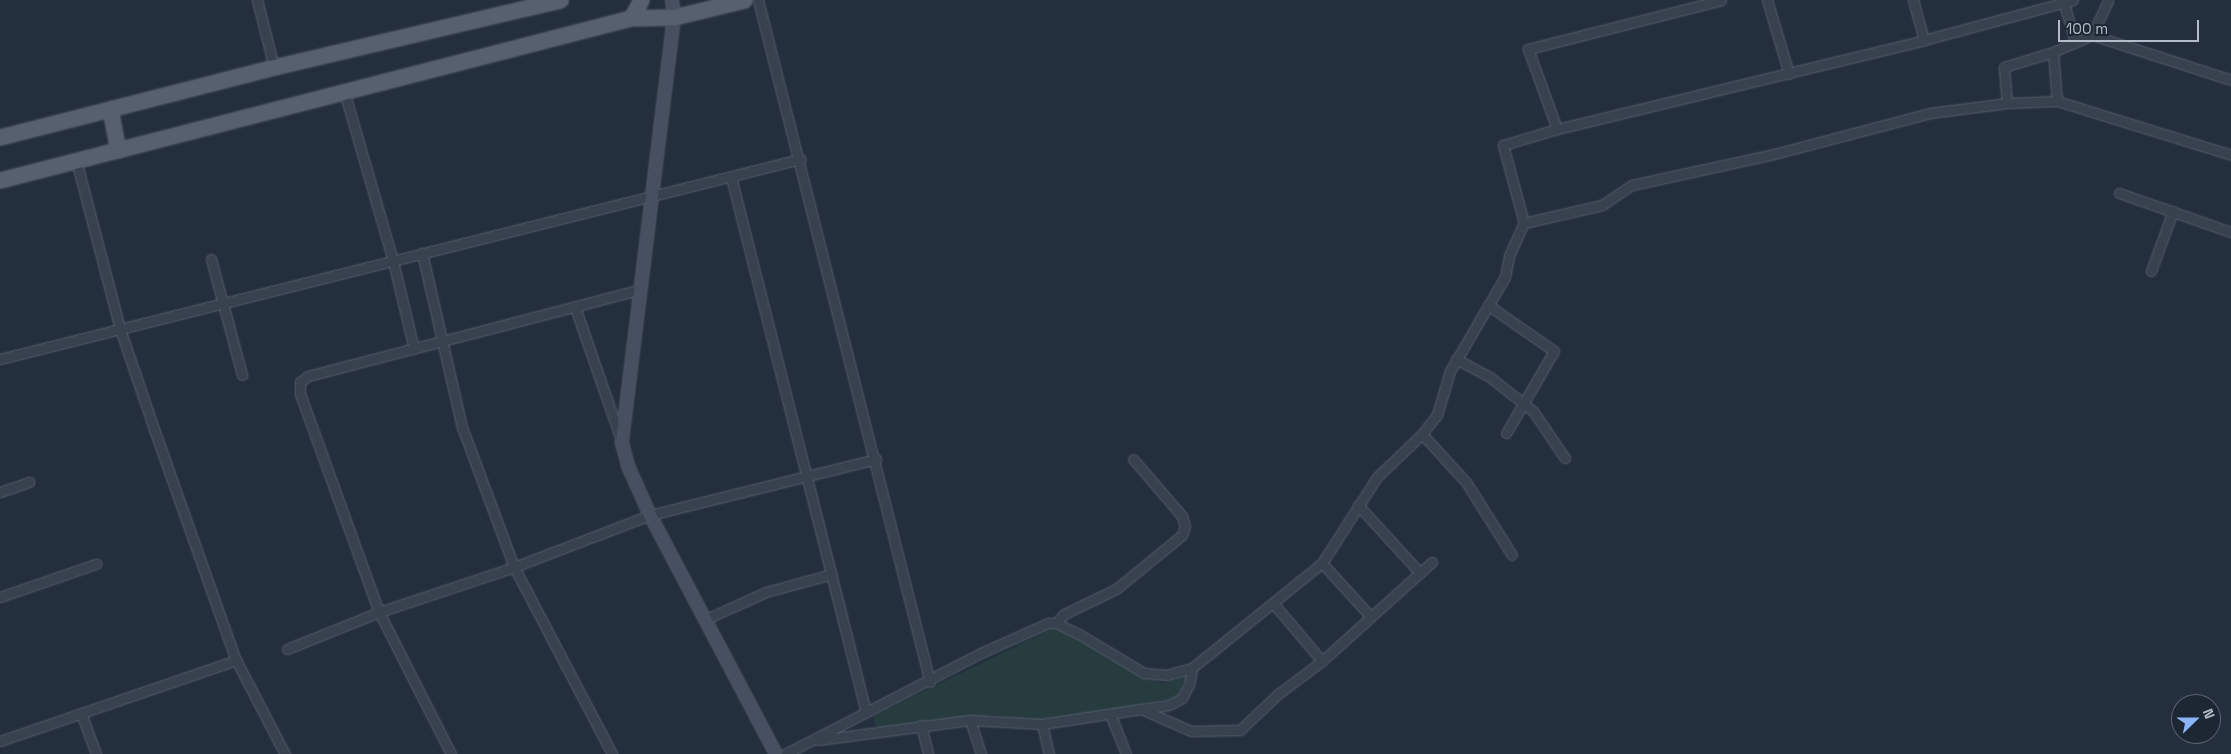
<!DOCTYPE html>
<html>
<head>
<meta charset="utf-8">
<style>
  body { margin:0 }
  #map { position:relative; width:2231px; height:754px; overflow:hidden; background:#242f3e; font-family:"Space Grotesk",sans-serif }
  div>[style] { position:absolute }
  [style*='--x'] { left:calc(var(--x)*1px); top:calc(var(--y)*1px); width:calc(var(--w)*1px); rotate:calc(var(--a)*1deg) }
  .green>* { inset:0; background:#263c3f }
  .roads { filter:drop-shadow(0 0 1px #565f6c) drop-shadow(0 0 1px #565f6c) }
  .street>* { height:9px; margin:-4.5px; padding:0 4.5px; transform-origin:4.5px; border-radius:4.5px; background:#38414e }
  .secondary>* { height:12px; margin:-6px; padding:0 6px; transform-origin:6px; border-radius:6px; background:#465061 }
  .primary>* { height:15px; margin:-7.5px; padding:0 7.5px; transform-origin:7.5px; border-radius:7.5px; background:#56606e }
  span { translate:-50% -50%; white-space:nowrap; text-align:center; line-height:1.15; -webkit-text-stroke:4px #1d2633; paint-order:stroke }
  .north { position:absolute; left:2171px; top:694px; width:50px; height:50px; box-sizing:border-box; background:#1d2633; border:1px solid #59626f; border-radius:50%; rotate:68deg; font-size:14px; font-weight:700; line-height:20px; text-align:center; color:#b4bcc9 }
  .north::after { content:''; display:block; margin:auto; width:18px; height:22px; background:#8ab4f8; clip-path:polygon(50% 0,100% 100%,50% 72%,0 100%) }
  .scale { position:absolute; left:2058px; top:20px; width:141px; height:22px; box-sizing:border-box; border:2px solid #b4bcc9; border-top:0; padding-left:6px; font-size:15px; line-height:18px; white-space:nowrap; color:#b4bcc9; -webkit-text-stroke:4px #1d2633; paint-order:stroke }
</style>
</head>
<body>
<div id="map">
  <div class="green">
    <div style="clip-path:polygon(1056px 627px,1145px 679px,1164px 683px,1187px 676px,1176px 698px,1048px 723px,995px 715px,877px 730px,873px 716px)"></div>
  </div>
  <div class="roads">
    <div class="street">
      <div style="--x:257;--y:0;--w:69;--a:75.8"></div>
      <div style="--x:758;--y:0;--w:703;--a:75.85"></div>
      <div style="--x:1767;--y:0;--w:77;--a:73.4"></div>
      <div style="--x:1913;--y:0;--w:41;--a:74.6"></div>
      <div style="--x:2063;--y:0;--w:44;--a:74.1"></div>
      <div style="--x:2092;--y:35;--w:38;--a:-65"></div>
      <div style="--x:2053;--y:52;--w:49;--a:85.3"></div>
      <div style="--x:344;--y:91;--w:177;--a:73.9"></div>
      <div style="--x:393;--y:261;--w:90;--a:76.6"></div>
      <div style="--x:2007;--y:103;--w:36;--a:-95"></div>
      <div style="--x:2004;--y:67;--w:51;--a:-17"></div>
      <div style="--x:2053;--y:52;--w:43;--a:-23.6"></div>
      <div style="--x:2092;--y:35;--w:146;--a:17.9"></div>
      <div style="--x:1557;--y:129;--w:85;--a:-109.9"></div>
      <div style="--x:1528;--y:49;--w:199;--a:-14.2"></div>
      <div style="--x:76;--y:160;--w:175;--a:75.4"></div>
      <div style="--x:120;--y:329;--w:106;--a:71.2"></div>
      <div style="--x:154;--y:429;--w:245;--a:70.5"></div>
      <div style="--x:236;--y:660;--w:106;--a:62.5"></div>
      <div style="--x:731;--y:177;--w:552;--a:75.84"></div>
      <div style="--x:2119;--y:193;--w:119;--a:19.2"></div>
      <div style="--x:1524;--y:223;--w:80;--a:-13"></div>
      <div style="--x:1602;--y:205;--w:36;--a:-34"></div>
      <div style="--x:1632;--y:185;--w:145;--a:-12.3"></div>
      <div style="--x:1774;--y:154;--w:161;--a:-14.7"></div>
      <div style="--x:1930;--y:113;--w:78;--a:-7.4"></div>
      <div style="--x:2007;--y:103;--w:50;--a:-2.3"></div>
      <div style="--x:2057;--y:101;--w:182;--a:17.2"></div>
      <div style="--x:422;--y:253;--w:179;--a:77.1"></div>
      <div style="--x:462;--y:427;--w:149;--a:69.6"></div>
      <div style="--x:514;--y:567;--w:211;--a:62.3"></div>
      <div style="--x:211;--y:259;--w:120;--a:75"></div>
      <div style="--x:2151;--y:271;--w:64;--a:-69.9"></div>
      <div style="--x:1488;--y:305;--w:80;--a:34.9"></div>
      <div style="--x:1554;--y:351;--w:95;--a:120.3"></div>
      <div style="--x:575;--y:307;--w:141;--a:70.9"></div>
      <div style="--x:0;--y:359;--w:825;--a:-14.04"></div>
      <div style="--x:1456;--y:359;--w:40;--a:28"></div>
      <div style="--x:1491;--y:378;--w:53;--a:38.2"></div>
      <div style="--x:1533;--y:411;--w:57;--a:55.8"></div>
      <div style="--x:1422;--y:434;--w:65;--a:47.5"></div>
      <div style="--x:1466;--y:482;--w:86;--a:57.8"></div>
      <div style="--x:0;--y:492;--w:31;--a:-19"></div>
      <div style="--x:1358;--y:505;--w:92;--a:47.6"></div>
      <div style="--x:1322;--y:563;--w:72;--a:47.8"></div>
      <div style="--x:0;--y:597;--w:102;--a:-19"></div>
      <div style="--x:1273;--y:603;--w:76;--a:49.8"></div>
      <div style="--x:706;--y:619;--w:66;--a:-24.2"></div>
      <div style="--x:766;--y:592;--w:68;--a:-15.3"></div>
      <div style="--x:1056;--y:623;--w:12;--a:-48"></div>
      <div style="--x:1064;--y:614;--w:58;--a:-25.7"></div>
      <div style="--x:1116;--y:589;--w:85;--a:-39.3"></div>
      <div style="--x:1182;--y:535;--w:9;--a:-72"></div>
      <div style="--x:1185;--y:526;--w:10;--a:-107"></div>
      <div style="--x:1182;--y:516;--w:75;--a:-130.7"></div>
      <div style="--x:287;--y:649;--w:99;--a:-21.9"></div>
      <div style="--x:379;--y:612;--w:142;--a:-18.4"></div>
      <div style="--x:514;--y:567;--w:146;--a:-20.9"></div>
      <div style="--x:650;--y:515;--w:233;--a:-13.9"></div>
      <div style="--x:1141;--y:709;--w:28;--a:-8"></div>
      <div style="--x:1169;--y:705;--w:15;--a:-28"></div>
      <div style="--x:1182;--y:698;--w:15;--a:-62"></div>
      <div style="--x:1189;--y:685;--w:17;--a:-80"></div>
      <div style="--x:81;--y:713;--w:44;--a:69.9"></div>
      <div style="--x:1111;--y:716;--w:41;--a:68.5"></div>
      <div style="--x:970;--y:720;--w:36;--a:72"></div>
      <div style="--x:1042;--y:724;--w:31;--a:77"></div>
      <div style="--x:921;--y:725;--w:30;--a:76"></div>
      <div style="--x:818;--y:740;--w:153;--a:-7.5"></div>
      <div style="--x:970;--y:720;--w:72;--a:3.2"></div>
      <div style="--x:1042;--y:724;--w:100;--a:-8.6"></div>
      <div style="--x:1141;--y:709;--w:55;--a:23.7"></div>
      <div style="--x:1191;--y:731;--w:49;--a:-1.2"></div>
      <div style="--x:1240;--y:730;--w:52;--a:-43.5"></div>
      <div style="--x:1278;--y:694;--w:55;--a:-36.9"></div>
      <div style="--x:1322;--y:661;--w:148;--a:-42"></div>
      <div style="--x:0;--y:741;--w:250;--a:-18.9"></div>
      <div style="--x:451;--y:754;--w:159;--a:-116.9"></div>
      <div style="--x:379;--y:612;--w:232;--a:-109.9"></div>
      <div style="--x:300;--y:394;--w:12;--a:-90"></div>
      <div style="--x:300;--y:382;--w:10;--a:-37"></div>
      <div style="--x:308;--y:376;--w:342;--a:-14.6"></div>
      <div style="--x:785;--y:754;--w:223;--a:-27.3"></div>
      <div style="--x:983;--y:652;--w:71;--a:-24"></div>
      <div style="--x:1048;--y:623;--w:8;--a:0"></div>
      <div style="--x:1056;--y:623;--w:25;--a:26"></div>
      <div style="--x:1079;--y:634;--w:76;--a:31"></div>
      <div style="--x:1144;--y:673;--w:23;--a:5"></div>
      <div style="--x:1167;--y:675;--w:26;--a:-16"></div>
      <div style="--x:1192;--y:668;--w:167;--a:-38.9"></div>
      <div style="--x:1322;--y:563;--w:102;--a:-57.4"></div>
      <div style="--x:1377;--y:477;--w:62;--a:-43.7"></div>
      <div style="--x:1422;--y:434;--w:24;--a:-52"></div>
      <div style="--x:1437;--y:415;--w:46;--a:-73.5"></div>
      <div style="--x:1450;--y:371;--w:109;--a:-59.7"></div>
      <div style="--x:1505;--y:277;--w:21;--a:-79"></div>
      <div style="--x:1509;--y:256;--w:36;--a:-66"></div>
      <div style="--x:1524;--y:223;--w:81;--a:-105.1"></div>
      <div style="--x:1503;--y:145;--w:56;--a:-16.5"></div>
      <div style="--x:1557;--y:129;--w:378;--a:-13.6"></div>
      <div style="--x:1924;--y:40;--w:154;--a:-15"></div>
    </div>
    <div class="secondary">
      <div style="--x:672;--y:0;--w:17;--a:83"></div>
      <div style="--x:674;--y:17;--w:429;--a:97"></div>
      <div style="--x:622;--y:443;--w:24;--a:75"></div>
      <div style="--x:628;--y:466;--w:54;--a:65.8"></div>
      <div style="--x:650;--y:515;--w:270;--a:62.2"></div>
    </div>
    <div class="primary">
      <div style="--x:631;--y:18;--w:21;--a:-61"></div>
      <div style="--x:110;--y:109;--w:42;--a:79"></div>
      <div style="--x:0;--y:137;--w:283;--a:-14.3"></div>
      <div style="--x:274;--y:67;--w:294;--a:-13.2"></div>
      <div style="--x:0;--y:180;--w:651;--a:-14.4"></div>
      <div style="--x:631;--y:18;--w:43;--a:-1.3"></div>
      <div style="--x:674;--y:17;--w:72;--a:-13.7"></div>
    </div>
  </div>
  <div class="north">N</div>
  <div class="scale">100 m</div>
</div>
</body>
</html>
